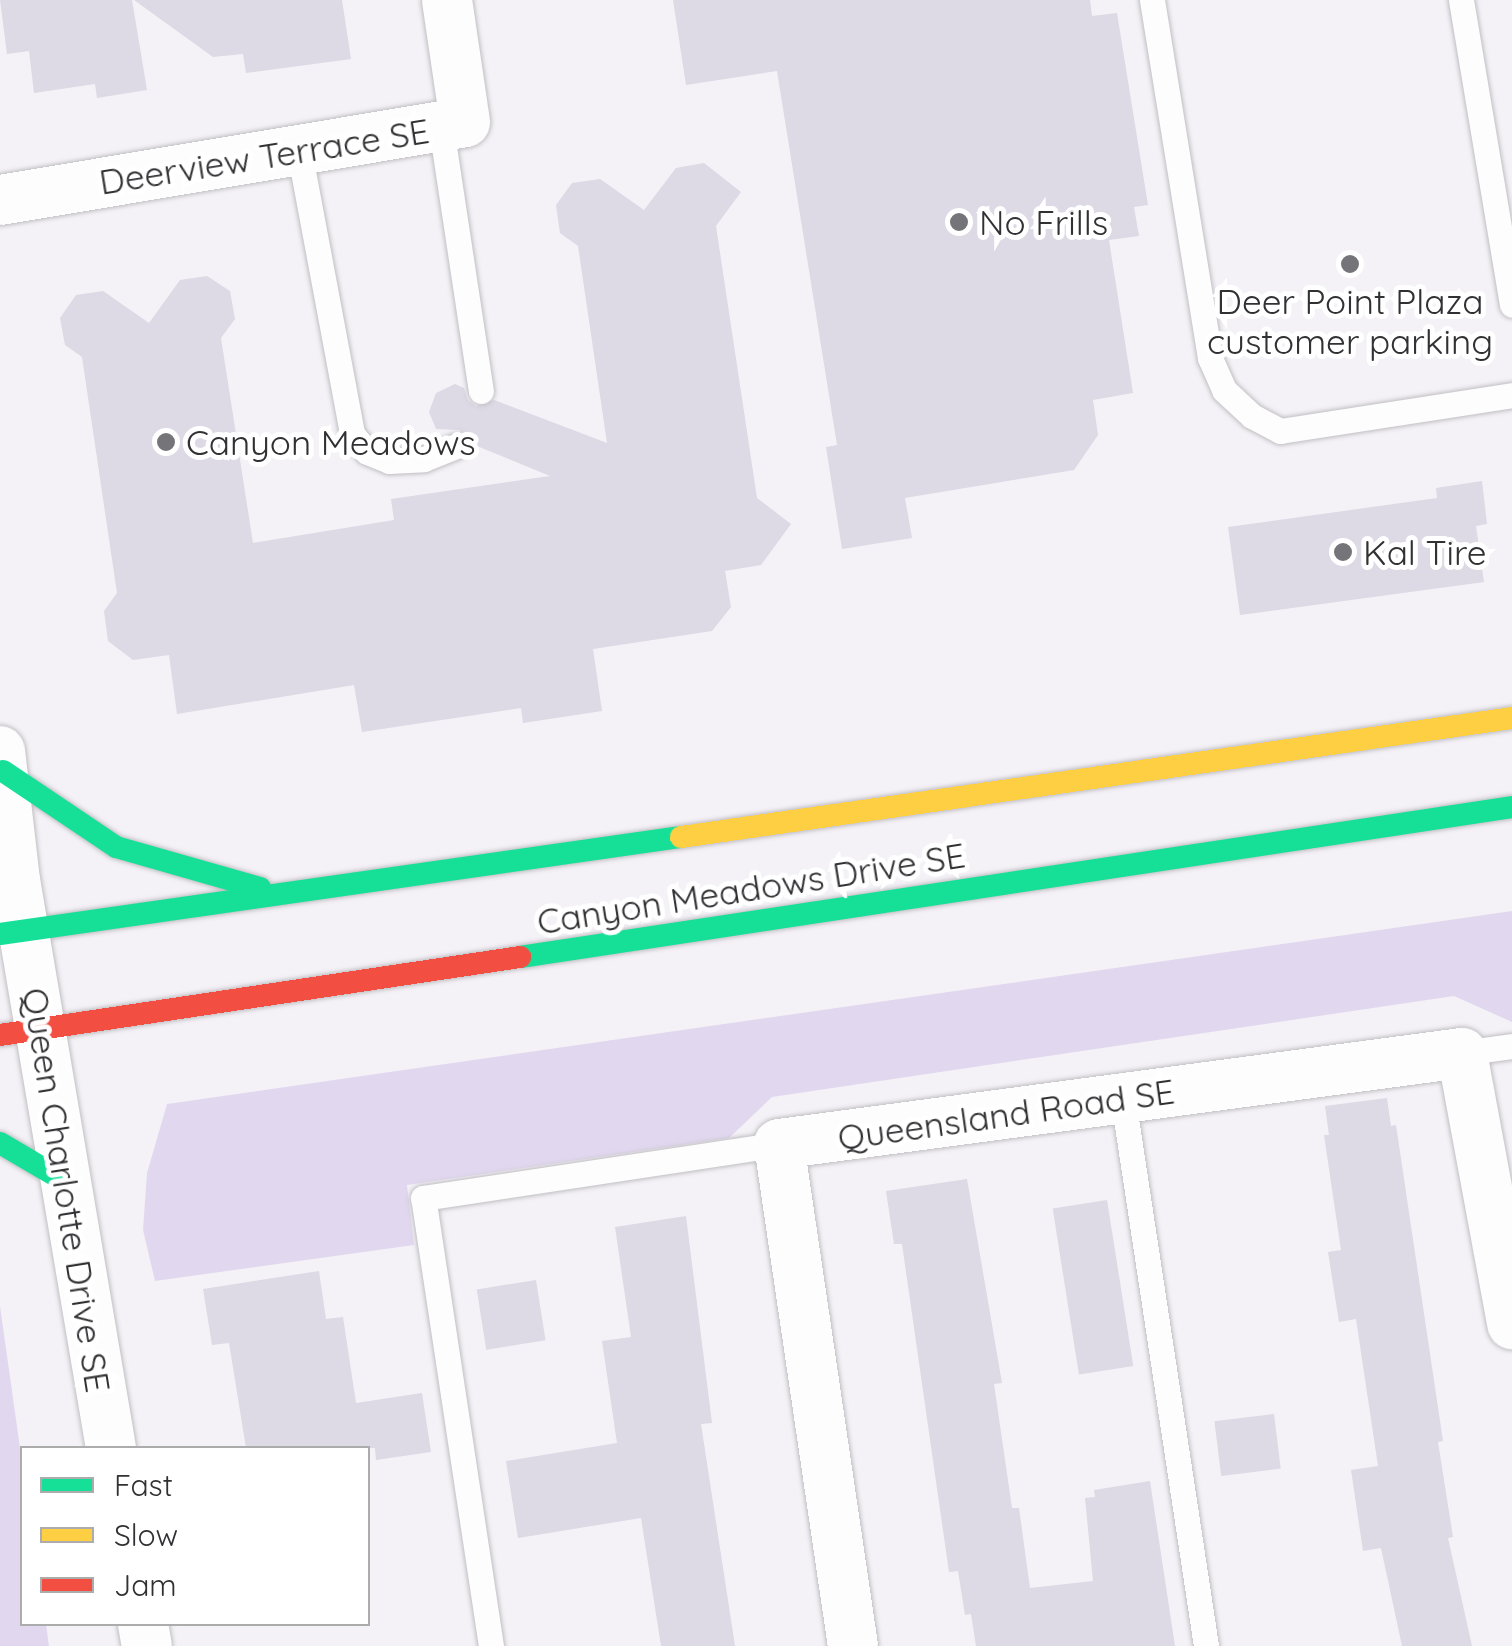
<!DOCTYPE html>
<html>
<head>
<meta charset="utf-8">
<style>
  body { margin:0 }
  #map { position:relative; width:1512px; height:1646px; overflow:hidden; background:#f4f2f7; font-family:Quicksand,sans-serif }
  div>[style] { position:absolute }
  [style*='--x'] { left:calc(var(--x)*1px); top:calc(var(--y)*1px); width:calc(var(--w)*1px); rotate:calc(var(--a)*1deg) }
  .green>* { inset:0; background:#e1d8ef }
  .building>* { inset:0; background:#ddd9e5; transform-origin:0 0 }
  .roads { filter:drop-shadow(0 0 2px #c1bfc3) drop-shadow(0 0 2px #c1bfc3) }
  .lane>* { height:25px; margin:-12.5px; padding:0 12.5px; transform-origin:12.5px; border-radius:12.5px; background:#fdfdfe }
  .street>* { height:50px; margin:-25px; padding:0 25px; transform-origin:25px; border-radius:25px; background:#fdfdfe }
  .fast>* { height:22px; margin:-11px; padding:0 11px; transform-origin:11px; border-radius:11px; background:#16e098 }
  .slow>* { height:22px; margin:-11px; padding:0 11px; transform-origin:11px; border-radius:11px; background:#ffcf43 }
  .jam>* { height:22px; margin:-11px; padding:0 11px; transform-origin:11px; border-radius:11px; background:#f24e42 }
  .dots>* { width:28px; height:28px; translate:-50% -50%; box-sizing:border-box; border:5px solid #fff; border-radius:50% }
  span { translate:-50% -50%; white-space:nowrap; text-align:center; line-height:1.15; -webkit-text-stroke:10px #fff; paint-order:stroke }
  .street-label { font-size:35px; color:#313033 }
  .poi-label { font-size:35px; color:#313033 }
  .left { translate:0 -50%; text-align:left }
  .legend { position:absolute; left:20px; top:1446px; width:350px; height:180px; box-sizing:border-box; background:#fff; border:2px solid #adacad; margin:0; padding:12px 18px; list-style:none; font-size:30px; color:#313033 }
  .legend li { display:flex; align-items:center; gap:20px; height:50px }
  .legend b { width:50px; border:2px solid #adacad }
</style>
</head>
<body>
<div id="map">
  <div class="green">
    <div style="clip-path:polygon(1512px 911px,1512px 1022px,1454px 996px,772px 1097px,729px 1138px,407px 1185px,414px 1245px,155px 1281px,143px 1230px,147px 1173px,167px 1104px)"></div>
    <div style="clip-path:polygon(0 1306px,22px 1462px,22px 1624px,46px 1624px,49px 1646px,0 1646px)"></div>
  </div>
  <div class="building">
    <div style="clip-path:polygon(0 0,132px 0,147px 90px,97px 98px,95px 84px,34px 93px,29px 51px,7px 54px)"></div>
    <div style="clip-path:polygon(134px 0,342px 0,351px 59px,246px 73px,243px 54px,213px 57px)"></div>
    <div style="clip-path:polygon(673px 0,1090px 0,1092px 16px,1117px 13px,1148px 205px,1134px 207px,1139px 236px,1109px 240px,1133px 393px,1093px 400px,1098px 435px,1074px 470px,905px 498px,912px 538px,842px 549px,826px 447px,837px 445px,777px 71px,686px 85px)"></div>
    <div style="clip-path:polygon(704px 163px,741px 192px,716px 226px,757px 498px,791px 524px,761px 565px,725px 571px,731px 607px,712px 631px,593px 649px,602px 711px,523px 723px,521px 708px,362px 732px,354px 685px,177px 714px,169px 655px,133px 660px,108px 641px,104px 611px,117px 593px,82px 357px,65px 345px,60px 318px,76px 295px,103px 291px,149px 323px,180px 280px,207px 276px,230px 291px,235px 319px,221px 338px,253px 543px,394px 520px,391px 499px,550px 476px,472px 444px,459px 430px,436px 429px,429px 412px,436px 393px,455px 384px,464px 388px,468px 400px,476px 406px,494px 400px,607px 443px,578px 246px,560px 233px,556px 205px,572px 183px,600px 179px,644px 210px,676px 168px)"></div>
    <div style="clip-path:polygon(1482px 481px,1487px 524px,1476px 526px,1484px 582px,1240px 615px,1228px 527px,1437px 498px,1436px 488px)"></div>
    <div style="clip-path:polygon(1387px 1098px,1391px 1126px,1396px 1125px,1443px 1441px,1438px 1442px,1453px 1537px,1448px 1538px,1472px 1646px,1402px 1646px,1381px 1548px,1363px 1551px,1351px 1470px,1378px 1466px,1356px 1319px,1339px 1322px,1328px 1252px,1341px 1250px,1324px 1135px,1329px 1135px,1325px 1106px)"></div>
    <div style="clip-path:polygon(967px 1179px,1002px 1383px,994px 1384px,1012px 1508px,1019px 1508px,1030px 1588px,1093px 1581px,1085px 1498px,1095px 1497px,1094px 1490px,1150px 1481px,1175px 1646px,976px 1646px,971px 1614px,965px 1615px,958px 1571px,949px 1572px,902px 1244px,894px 1244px,886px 1191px)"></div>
    <div style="left:1107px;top:1200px;width:168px;height:55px;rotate:81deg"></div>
    <div style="clip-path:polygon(686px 1216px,712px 1423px,701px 1424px,735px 1646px,661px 1646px,641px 1518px,518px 1538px,506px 1461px,617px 1443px,602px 1341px,631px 1337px,615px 1227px)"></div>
    <div style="clip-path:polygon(319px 1271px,326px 1319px,343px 1317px,356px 1403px,422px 1393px,431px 1452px,376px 1460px,375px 1448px,246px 1448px,229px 1343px,212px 1345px,203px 1289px)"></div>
    <div style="left:536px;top:1280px;width:61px;height:60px;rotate:81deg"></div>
    <div style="left:1274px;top:1414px;width:55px;height:60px;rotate:83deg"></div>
  </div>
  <div class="roads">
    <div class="lane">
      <div style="--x:1152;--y:0;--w:363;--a:80.8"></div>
      <div style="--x:1210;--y:358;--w:35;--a:66"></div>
      <div style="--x:1224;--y:390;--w:38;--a:43"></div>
      <div style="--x:1252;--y:416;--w:32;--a:28"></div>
      <div style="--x:1280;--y:431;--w:235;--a:-8.8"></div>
      <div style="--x:1461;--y:0;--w:309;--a:80.5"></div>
      <div style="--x:441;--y:127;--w:267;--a:81.4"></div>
      <div style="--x:299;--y:150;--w:289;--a:79.4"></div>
      <div style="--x:352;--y:434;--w:23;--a:50"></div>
      <div style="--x:367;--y:452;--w:24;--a:22"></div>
      <div style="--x:389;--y:461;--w:35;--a:-3"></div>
      <div style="--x:424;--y:459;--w:35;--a:-22"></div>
      <div style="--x:1462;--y:1053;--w:50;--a:-8"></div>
      <div style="--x:1123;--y:1099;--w:553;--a:81.37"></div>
      <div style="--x:491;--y:1646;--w:453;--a:-98.6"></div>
      <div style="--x:423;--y:1198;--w:360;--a:-8.6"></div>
    </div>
    <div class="street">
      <div style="--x:0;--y:200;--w:471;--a:-9.5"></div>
      <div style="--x:465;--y:122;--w:123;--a:-98.4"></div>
      <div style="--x:0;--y:751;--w:130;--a:83.4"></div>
      <div style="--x:15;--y:880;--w:576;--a:80.41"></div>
      <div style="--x:143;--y:1624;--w:22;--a:80"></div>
      <div style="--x:853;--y:1646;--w:507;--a:-98.39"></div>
      <div style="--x:779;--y:1144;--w:689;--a:-7.59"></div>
      <div style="--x:1462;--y:1053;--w:276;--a:79.5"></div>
    </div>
    <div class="fast">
      <div style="--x:3;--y:771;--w:136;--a:33.9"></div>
      <div style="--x:116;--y:847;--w:150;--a:15.9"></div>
      <div style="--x:0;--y:934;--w:688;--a:-8.11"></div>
      <div style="--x:520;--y:957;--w:1003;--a:-8.6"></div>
      <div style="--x:0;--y:1143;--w:73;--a:30.4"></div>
    </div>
    <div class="slow">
      <div style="--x:681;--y:837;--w:839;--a:-8.15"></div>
    </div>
    <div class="jam">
      <div style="--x:0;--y:1035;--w:526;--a:-8.53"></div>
    </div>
  </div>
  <div class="dots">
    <div style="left:959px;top:222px;background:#757478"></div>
    <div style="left:1350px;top:264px;background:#757478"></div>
    <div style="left:166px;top:442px;background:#757478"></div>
    <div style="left:1343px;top:552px;background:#757478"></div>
  </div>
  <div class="street-label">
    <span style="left:264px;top:156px;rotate:-9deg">Deerview Terrace SE</span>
    <span style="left:751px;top:888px;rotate:-9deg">Canyon Meadows Drive SE</span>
    <span style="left:1006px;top:1114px;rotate:-8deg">Queensland Road SE</span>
    <span style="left:67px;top:1190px;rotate:81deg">Queen Charlotte Drive SE</span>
  </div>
  <div class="poi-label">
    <span class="left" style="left:979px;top:222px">No Frills</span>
    <span style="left:1350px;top:321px">Deer Point Plaza<br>customer parking</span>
    <span class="left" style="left:186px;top:442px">Canyon Meadows</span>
    <span class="left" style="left:1363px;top:552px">Kal Tire</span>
  </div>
  <ul class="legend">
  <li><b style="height:12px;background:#16e098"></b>Fast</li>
  <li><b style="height:12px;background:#ffcf43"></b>Slow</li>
  <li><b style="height:12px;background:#f24e42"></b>Jam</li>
  </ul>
</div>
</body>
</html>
